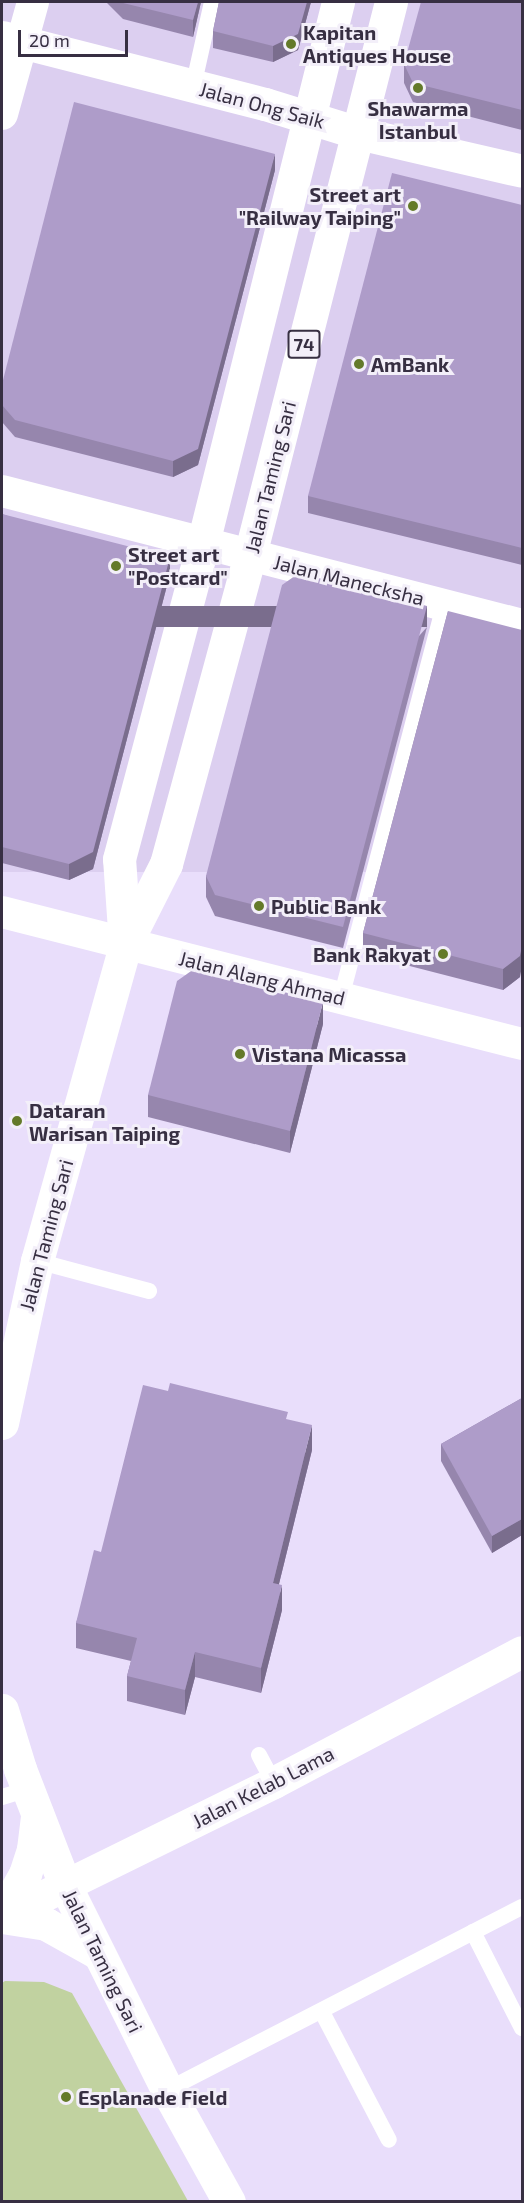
<!DOCTYPE html>
<html>
<head>
<meta charset="utf-8">
<style>
  body { margin:0 }
  #map { position:relative; width:524px; height:2203px; overflow:hidden; background:#e9defb; font-family:"Exo 2",sans-serif }
  div>[style] { position:absolute }
  [style*='--x'] { left:calc(var(--x)*1px); top:calc(var(--y)*1px); width:calc(var(--w)*1px); rotate:calc(var(--a)*1deg) }
  .built>* { inset:0; background:#dccff0; transform-origin:0 0 }
  .green>* { inset:0; background:#c1d2a0 }
  .service>* { height:16px; margin:-8px; padding:0 8px; transform-origin:8px; border-radius:8px; background:#fff }
  .minor>* { height:32px; margin:-16px; padding:0 16px; transform-origin:16px; border-radius:16px; background:#fff }
  .secondary>* { height:33px; margin:-16.5px; padding:0 16.5px; transform-origin:16.5px; border-radius:16.5px; background:#fff }
  .primary>* { height:33px; margin:-16.5px; padding:0 16.5px; transform-origin:16.5px; border-radius:16.5px; background:#fff }
  .wall>* { inset:0; background:#9686ad }
  .shaded-wall>* { inset:0; background:#7a6d8d; transform-origin:0 0 }
  .building>* { inset:0; background:#ae9cc9 }
  .dots>* { width:16px; height:16px; translate:-50% -50%; box-sizing:border-box; border:3px solid #f3eff9; border-radius:50% }
  span { translate:-50% -50%; white-space:nowrap; text-align:center; line-height:1.15; -webkit-text-stroke:6px #f3eff9; paint-order:stroke }
  .shield-label span { padding:2px 4px; background:#f3eff9; border:2px solid; border-radius:4px; -webkit-text-stroke-width:0 }
  .shield-label { font-size:18px; color:#372f42; font-weight:700 }
  .poi-label { font-size:20px; color:#372f42; font-weight:700 }
  .left { translate:0 -50%; text-align:left }
  .right { translate:-100% -50%; text-align:right }
  .street-label { font-size:20px; color:#372f42 }
  .frame { position:absolute; inset:0; border:3px solid #372f42; pointer-events:none }
  .scale { position:absolute; left:18px; top:30px; width:110px; height:27px; box-sizing:border-box; border:3px solid #372f42; border-top:0; padding-left:8px; font-size:18px; line-height:21px; white-space:nowrap; color:#372f42; -webkit-text-stroke:4px #f3eff9; paint-order:stroke }
</style>
</head>
<body>
<div id="map">
  <div class="built">
    <div style="left:2px;top:2px;width:520px;height:870px"></div>
  </div>
  <div class="green">
    <div style="clip-path:polygon(5px 1981px,44px 1982px,72px 1993px,188px 2201px,2px 2201px,2px 1983px)"></div>
  </div>
  <div class="service">
    <div style="--x:193;--y:87;--w:87;--a:-77.4"></div>
    <div style="--x:341;--y:998;--w:407;--a:-75.3"></div>
    <div style="--x:37;--y:1261;--w:116;--a:15"></div>
    <div style="--x:259;--y:1755;--w:32;--a:62"></div>
    <div style="--x:2;--y:1797;--w:27;--a:-17"></div>
    <div style="--x:473;--y:1932;--w:108;--a:63"></div>
    <div style="--x:322;--y:2012;--w:144;--a:62.4"></div>
    <div style="--x:167;--y:2090;--w:399;--a:-27.3"></div>
  </div>
  <div class="minor">
    <div style="--x:2;--y:114;--w:116;--a:-74.5"></div>
    <div style="--x:2;--y:491;--w:537;--a:14.45"></div>
    <div style="--x:2;--y:912;--w:536;--a:14.24"></div>
    <div style="--x:2;--y:1917;--w:303;--a:-26.2"></div>
    <div style="--x:274;--y:1783;--w:280;--a:-27.8"></div>
  </div>
  <div class="secondary">
    <div style="--x:2;--y:37;--w:271;--a:14.3"></div>
    <div style="--x:265;--y:104;--w:97;--a:17.3"></div>
    <div style="--x:358;--y:133;--w:168;--a:13"></div>
  </div>
  <div class="primary">
    <div style="--x:125;--y:944;--w:85;--a:-94"></div>
    <div style="--x:119;--y:859;--w:327;--a:-75.1"></div>
    <div style="--x:203;--y:543;--w:558;--a:-75.99"></div>
    <div style="--x:2;--y:1423;--w:166;--a:-77.8"></div>
    <div style="--x:37;--y:1261;--w:328;--a:-74.4"></div>
    <div style="--x:125;--y:945;--w:91;--a:-63.2"></div>
    <div style="--x:166;--y:864;--w:320;--a:-74.8"></div>
    <div style="--x:250;--y:555;--w:571;--a:-75.7"></div>
    <div style="--x:2;--y:1710;--w:62;--a:73"></div>
    <div style="--x:20;--y:1769;--w:124;--a:68.8"></div>
    <div style="--x:65;--y:1885;--w:229;--a:63.5"></div>
    <div style="--x:167;--y:2090;--w:128;--a:61"></div>
    <div style="--x:2;--y:1915;--w:47;--a:-60.7"></div>
    <div style="--x:25;--y:1874;--w:26;--a:-72"></div>
    <div style="--x:33;--y:1849;--w:35;--a:-83"></div>
    <div style="--x:2;--y:1917;--w:45;--a:9"></div>
    <div style="--x:46;--y:1924;--w:57;--a:29.2"></div>
  </div>
  <div class="wall">
    <div style="clip-path:polygon(106px 2px,201px 2px,193px 37px,123px 19px)"></div>
    <div style="clip-path:polygon(219px 2px,311px 2px,298px 50px,273px 62px,213px 48px,213px 31px)"></div>
    <div style="clip-path:polygon(522px 2px,522px 130px,413px 102px,404px 83px,404px 64px)"></div>
    <div style="clip-path:polygon(275px 170px,198px 465px,173px 477px,15px 437px,2px 422px,2px 384px)"></div>
    <div style="clip-path:polygon(522px 205px,522px 565px,308px 513px,308px 496px)"></div>
    <div style="clip-path:polygon(2px 514px,170px 574px,93px 869px,69px 880px,2px 863px)"></div>
    <div style="clip-path:polygon(448px 611px,520px 977px,503px 990px,363px 954px,363px 933px)"></div>
    <div style="clip-path:polygon(427px 627px,343px 948px,215px 916px,206px 897px,206px 876px)"></div>
    <div style="clip-path:polygon(323px 1024px,290px 1153px,148px 1117px,148px 1095px)"></div>
    <div style="clip-path:polygon(522px 1398px,522px 1535px,492px 1553px,441px 1461px,441px 1444px)"></div>
    <div style="clip-path:polygon(312px 1450px,279px 1584px,282px 1610px,261px 1693px,195px 1677px,185px 1715px,127px 1701px,127px 1676px,131px 1661px,76px 1648px,76px 1623px,101px 1552px)"></div>
  </div>
  <div class="shaded-wall">
    <div style="clip-path:polygon(198px 2px,201px 2px,193px 37px,193px 20px)"></div>
    <div style="clip-path:polygon(307px 2px,311px 2px,298px 50px,273px 62px,273px 46px)"></div>
    <div style="clip-path:polygon(275px 154px,275px 170px,198px 465px,173px 477px,173px 461px)"></div>
    <div style="clip-path:polygon(170px 557px,170px 574px,93px 869px,69px 880px,69px 864px)"></div>
    <div style="left:427px;top:606px;width:21px;height:332px;rotate:90deg"></div>
    <div style="clip-path:polygon(522px 946px,522px 966px,520px 977px,503px 990px,503px 969px)"></div>
    <div style="clip-path:polygon(323px 1002px,323px 1024px,290px 1153px,290px 1131px)"></div>
    <div style="clip-path:polygon(312px 1425px,312px 1450px,273px 1608px,273px 1583px)"></div>
    <div style="clip-path:polygon(522px 1519px,522px 1535px,492px 1553px,492px 1536px)"></div>
    <div style="clip-path:polygon(282px 1585px,282px 1610px,261px 1693px,261px 1668px)"></div>
    <div style="clip-path:polygon(195px 1652px,195px 1677px,185px 1715px,185px 1690px)"></div>
  </div>
  <div class="building">
    <div style="clip-path:polygon(122px 2px,198px 2px,193px 20px,123px 3px)"></div>
    <div style="clip-path:polygon(219px 2px,307px 2px,298px 34px,273px 46px,213px 31px)"></div>
    <div style="clip-path:polygon(421px 2px,522px 2px,522px 110px,413px 83px,404px 64px)"></div>
    <div style="clip-path:polygon(74px 102px,275px 154px,198px 449px,173px 461px,15px 420px,2px 405px,2px 384px)"></div>
    <div style="clip-path:polygon(392px 173px,522px 205px,522px 548px,308px 496px)"></div>
    <div style="clip-path:polygon(2px 514px,170px 557px,93px 852px,69px 864px,2px 847px)"></div>
    <div style="clip-path:polygon(299px 573px,427px 606px,343px 927px,215px 895px,206px 876px,282px 585px)"></div>
    <div style="clip-path:polygon(448px 611px,522px 630px,522px 946px,520px 956px,503px 969px,363px 933px)"></div>
    <div style="clip-path:polygon(194px 969px,323px 1002px,290px 1131px,148px 1095px,177px 981px)"></div>
    <div style="clip-path:polygon(170px 1383px,288px 1412px,286px 1419px,312px 1425px,273px 1583px,282px 1585px,261px 1668px,195px 1652px,185px 1690px,127px 1676px,137px 1638px,76px 1623px,94px 1550px,101px 1552px,143px 1385px,168px 1391px)"></div>
    <div style="clip-path:polygon(522px 1398px,522px 1519px,492px 1536px,441px 1444px)"></div>
  </div>
  <div class="dots">
    <div style="left:291px;top:44px;background:#647a2a"></div>
    <div style="left:418px;top:88px;background:#647a2a"></div>
    <div style="left:413px;top:206px;background:#647a2a"></div>
    <div style="left:359px;top:364px;background:#647a2a"></div>
    <div style="left:116px;top:566px;background:#647a2a"></div>
    <div style="left:259px;top:906px;background:#647a2a"></div>
    <div style="left:443px;top:954px;background:#647a2a"></div>
    <div style="left:240px;top:1054px;background:#647a2a"></div>
    <div style="left:17px;top:1121px;background:#647a2a"></div>
    <div style="left:66px;top:2097px;background:#647a2a"></div>
  </div>
  <div class="shield-label">
    <span style="left:304px;top:344px">74</span>
  </div>
  <div class="poi-label">
    <span class="left" style="left:303px;top:44px">Kapitan<br>Antiques House</span>
    <span style="left:418px;top:120px">Shawarma<br>Istanbul</span>
    <span class="right" style="left:401px;top:206px">Street art<br>"Railway Taiping"</span>
    <span class="left" style="left:371px;top:364px">AmBank</span>
    <span class="left" style="left:128px;top:566px">Street art<br>"Postcard"</span>
    <span class="left" style="left:271px;top:906px">Public Bank</span>
    <span class="right" style="left:431px;top:954px">Bank Rakyat</span>
    <span class="left" style="left:252px;top:1054px">Vistana Micassa</span>
    <span class="left" style="left:29px;top:1122px">Dataran<br>Warisan Taiping</span>
    <span class="left" style="left:78px;top:2097px">Esplanade Field</span>
  </div>
  <div class="street-label">
    <span style="left:262px;top:105px;rotate:15deg">Jalan Ong Saik</span>
    <span style="left:270px;top:477px;rotate:-76deg">Jalan Taming Sari</span>
    <span style="left:349px;top:580px;rotate:14deg">Jalan Manecksha</span>
    <span style="left:262px;top:978px;rotate:14deg">Jalan Alang Ahmad</span>
    <span style="left:46px;top:1235px;rotate:-75deg">Jalan Taming Sari</span>
    <span style="left:263px;top:1787px;rotate:-27deg">Jalan Kelab Lama</span>
    <span style="left:103px;top:1961px;rotate:64deg">Jalan Taming Sari</span>
  </div>
  <div class="frame"></div>
  <div class="scale">20 m</div>
</div>
</body>
</html>
